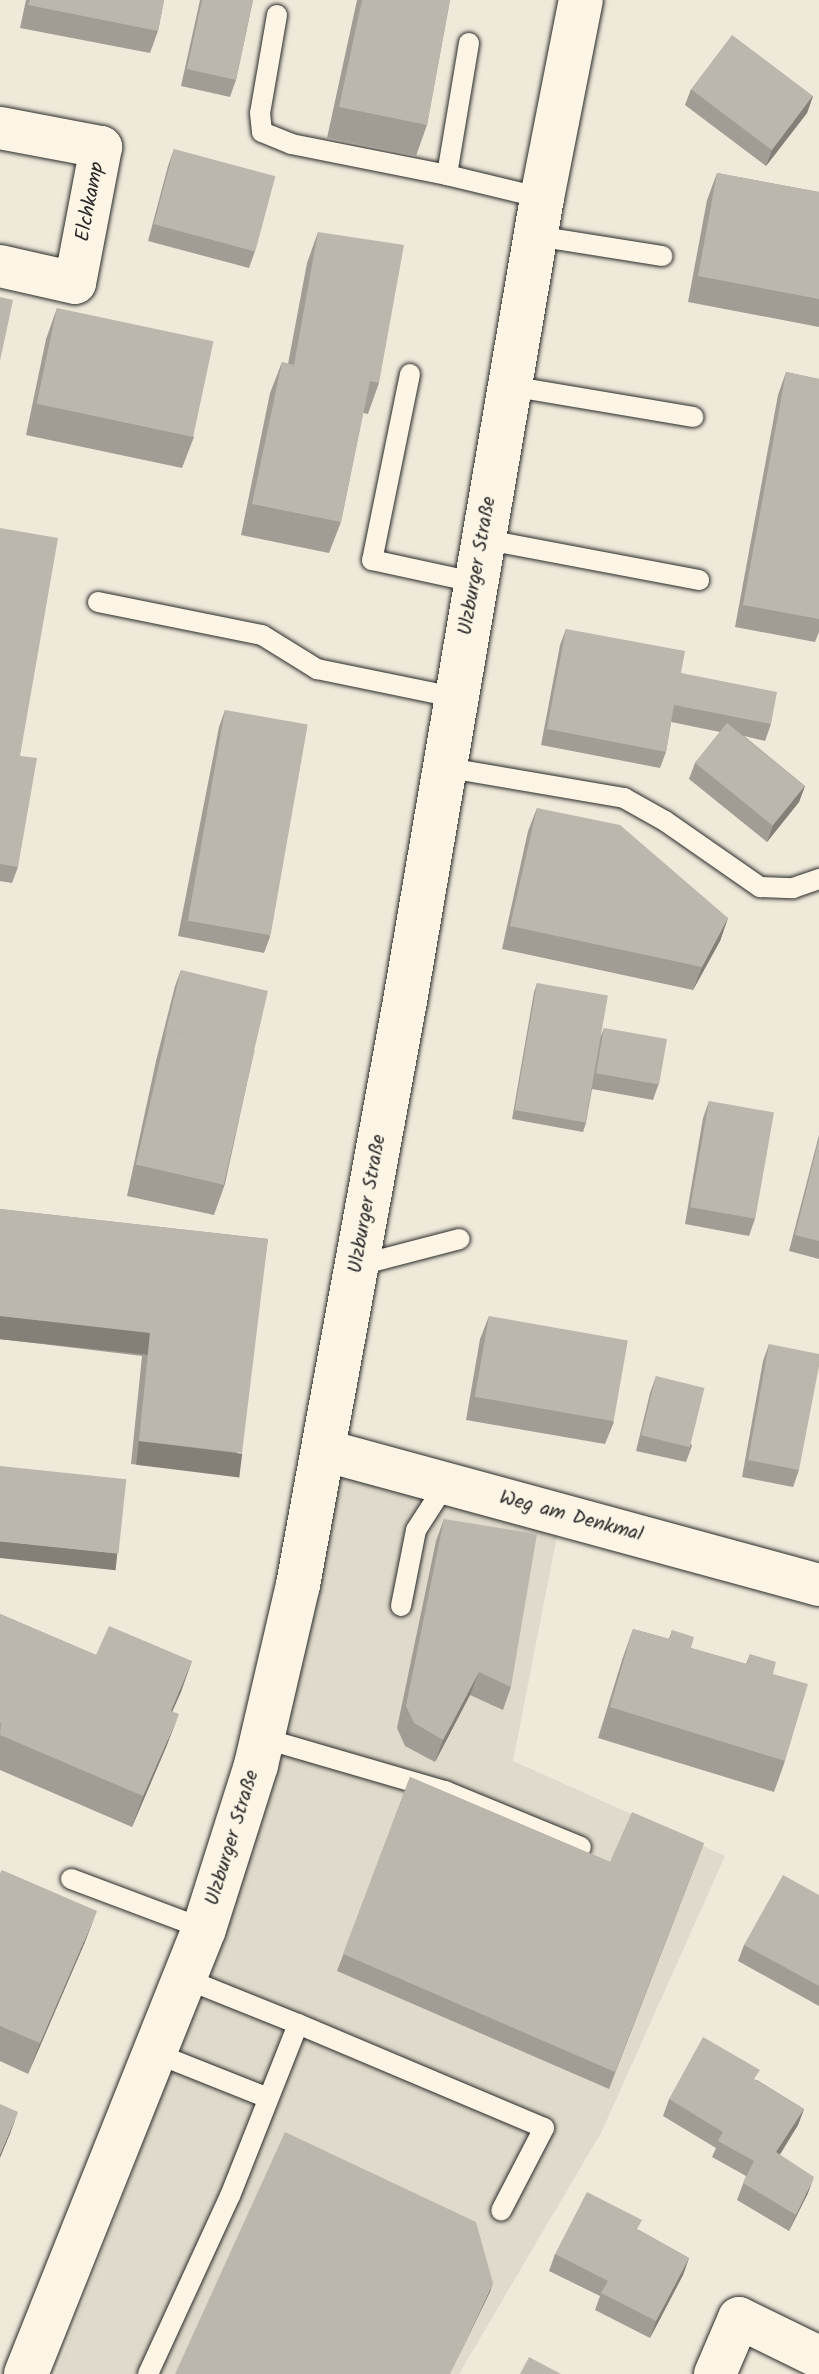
<!DOCTYPE html>
<html>
<head>
<meta charset="utf-8">
<style>
  body { margin:0 }
  #map { position:relative; width:819px; height:2374px; overflow:hidden; background:#efe9da; font-family:Kalam,sans-serif }
  div>[style] { position:absolute }
  [style*='--x'] { left:calc(var(--x)*1px); top:calc(var(--y)*1px); width:calc(var(--w)*1px); rotate:calc(var(--a)*1deg) }
  .built>* { inset:0; background:#e0dacc }
  .roads { filter:drop-shadow(0 0 2px #2b2b2b) drop-shadow(0 0 2px #2b2b2b) }
  .lane>* { height:20px; margin:-10px; padding:0 10px; transform-origin:10px; border-radius:10px; background:#fcf5e5 }
  .street>* { height:42px; margin:-21px; padding:0 21px; transform-origin:21px; border-radius:21px; background:#fcf5e5 }
  .secondary>* { height:44px; margin:-22px; padding:0 22px; transform-origin:22px; border-radius:22px; background:#fcf5e5 }
  .wall>* { inset:0; background:#a29d94 }
  .shaded-wall>* { inset:0; background:#848078; transform-origin:0 0 }
  .building>* { inset:0; background:#bcb7ac; transform-origin:0 0 }
  span { translate:-50% -50%; white-space:nowrap; text-align:center; line-height:1.15; -webkit-text-stroke:8px #fcf5e5; paint-order:stroke }
  .street-label { font-size:20px; color:#2b2b2b }
</style>
</head>
<body>
<div id="map">
  <div class="built">
    <div style="clip-path:polygon(334px 1473px,558px 1531px,513px 1761px,725px 1856px,602px 2131px,459px 2374px,56px 2374px,232px 1909px)"></div>
  </div>
  <div class="roads">
    <div class="lane">
      <div style="--x:277;--y:15;--w:99;--a:99.8"></div>
      <div style="--x:260;--y:113;--w:19;--a:84"></div>
      <div style="--x:262;--y:132;--w:31;--a:22"></div>
      <div style="--x:291;--y:144;--w:159;--a:11.2"></div>
      <div style="--x:469;--y:43;--w:134;--a:99.5"></div>
      <div style="--x:447;--y:175;--w:98;--a:13.6"></div>
      <div style="--x:536;--y:236;--w:128;--a:9"></div>
      <div style="--x:410;--y:374;--w:190;--a:101.5"></div>
      <div style="--x:372;--y:560;--w:104;--a:12.2"></div>
      <div style="--x:510;--y:386;--w:186;--a:9.6"></div>
      <div style="--x:482;--y:539;--w:221;--a:10.7"></div>
      <div style="--x:98;--y:602;--w:167;--a:11.4"></div>
      <div style="--x:262;--y:635;--w:65;--a:31.7"></div>
      <div style="--x:317;--y:669;--w:140;--a:11.6"></div>
      <div style="--x:443;--y:767;--w:184;--a:9.7"></div>
      <div style="--x:624;--y:798;--w:47;--a:29.3"></div>
      <div style="--x:665;--y:821;--w:116;--a:34.8"></div>
      <div style="--x:760;--y:887;--w:33;--a:2"></div>
      <div style="--x:793;--y:888;--w:28;--a:-19"></div>
      <div style="--x:356;--y:1266;--w:107;--a:-14.6"></div>
      <div style="--x:401;--y:1606;--w:77;--a:-78.8"></div>
      <div style="--x:416;--y:1530;--w:57;--a:-57.1"></div>
      <div style="--x:262;--y:1738;--w:191;--a:16.2"></div>
      <div style="--x:445;--y:1791;--w:147;--a:22.4"></div>
      <div style="--x:71;--y:1879;--w:142;--a:20.6"></div>
      <div style="--x:298;--y:2024;--w:267;--a:22.9"></div>
      <div style="--x:544;--y:2128;--w:93;--a:117.4"></div>
      <div style="--x:155;--y:2053;--w:122;--a:21.7"></div>
      <div style="--x:148;--y:2374;--w:196;--a:-65.3"></div>
      <div style="--x:230;--y:2196;--w:185;--a:-68.4"></div>
      <div style="--x:298;--y:2024;--w:121;--a:-158.1"></div>
    </div>
    <div class="street">
      <div style="--x:0;--y:128;--w:103;--a:10.7"></div>
      <div style="--x:101;--y:147;--w:138;--a:100.8"></div>
      <div style="--x:75;--y:283;--w:77;--a:-167.2"></div>
      <div style="--x:323;--y:1450;--w:514;--a:15.23"></div>
      <div style="--x:715;--y:2374;--w:61;--a:-66.8"></div>
      <div style="--x:739;--y:2318;--w:89;--a:26"></div>
    </div>
    <div class="secondary">
      <div style="--x:26;--y:2374;--w:479;--a:-68.2"></div>
      <div style="--x:204;--y:1929;--w:172;--a:-72.4"></div>
      <div style="--x:256;--y:1765;--w:185;--a:-76.9"></div>
      <div style="--x:298;--y:1585;--w:594;--a:-79.62"></div>
      <div style="--x:405;--y:1001;--w:815;--a:-80.32"></div>
      <div style="--x:542;--y:198;--w:202;--a:-78.9"></div>
    </div>
  </div>
  <div class="wall">
    <div style="clip-path:polygon(26px 0,164px 0,158px 31px,150px 53px,20px 28px)"></div>
    <div style="clip-path:polygon(200px 0,253px 0,236px 80px,230px 97px,181px 86px)"></div>
    <div style="clip-path:polygon(357px 0,450px 0,427px 125px,416px 156px,327px 138px)"></div>
    <div style="clip-path:polygon(691px 89px,813px 96px,807px 113px,766px 166px,685px 105px)"></div>
    <div style="clip-path:polygon(174px 149px,255px 251px,249px 268px,148px 241px,168px 166px)"></div>
    <div style="clip-path:polygon(717px 173px,819px 192px,819px 327px,688px 302px,707px 200px)"></div>
    <div style="clip-path:polygon(318px 232px,379px 383px,368px 414px,363px 413px,341px 522px,329px 553px,241px 535px,270px 393px,282px 362px,288px 364px,307px 263px)"></div>
    <div style="clip-path:polygon(57px 308px,194px 437px,182px 468px,26px 435px,46px 339px)"></div>
    <div style="clip-path:polygon(786px 372px,819px 379px,819px 632px,815px 642px,735px 627px,778px 395px)"></div>
    <div style="clip-path:polygon(0 528px,20px 756px,18px 867px,12px 883px,0 881px)"></div>
    <div style="clip-path:polygon(566px 629px,681px 673px,771px 724px,765px 741px,744px 736px,805px 786px,799px 802px,767px 842px,689px 779px,695px 763px,720px 732px,671px 722px,666px 752px,660px 768px,541px 745px,560px 645px)"></div>
    <div style="clip-path:polygon(225px 710px,270px 937px,264px 953px,178px 936px,219px 727px)"></div>
    <div style="clip-path:polygon(537px 808px,728px 918px,720px 941px,693px 990px,502px 949px,528px 831px)"></div>
    <div style="clip-path:polygon(181px 970px,254px 1051px,225px 1184px,214px 1215px,127px 1196px,156px 1061px,175px 986px)"></div>
    <div style="clip-path:polygon(537px 983px,601px 1036px,604px 1028px,659px 1083px,653px 1100px,592px 1089px,586px 1123px,583px 1132px,512px 1119px,534px 992px)"></div>
    <div style="clip-path:polygon(709px 1101px,755px 1219px,749px 1236px,685px 1224px,703px 1118px)"></div>
    <div style="clip-path:polygon(819px 1135px,819px 1259px,789px 1251px)"></div>
    <div style="clip-path:polygon(0 1209px,268px 1239px,234px 1475px,131px 1464px,142px 1356px,0 1339px)"></div>
    <div style="clip-path:polygon(489px 1316px,614px 1422px,605px 1444px,466px 1420px,480px 1339px)"></div>
    <div style="clip-path:polygon(769px 1344px,799px 1470px,793px 1487px,742px 1477px,763px 1361px)"></div>
    <div style="clip-path:polygon(656px 1376px,692px 1446px,686px 1462px,636px 1451px,650px 1393px)"></div>
    <div style="clip-path:polygon(444px 1519px,511px 1687px,503px 1710px,470px 1695px,435px 1762px,405px 1746px,397px 1728px,436px 1541px)"></div>
    <div style="clip-path:polygon(0 1614px,96px 1655px,192px 1661px,172px 1712px,167px 1745px,132px 1827px,0 1770px)"></div>
    <div style="clip-path:polygon(633px 1629px,669px 1639px,672px 1630px,691px 1648px,746px 1664px,750px 1654px,773px 1674px,785px 1761px,774px 1792px,598px 1738px,622px 1660px)"></div>
    <div style="clip-path:polygon(410px 1777px,610px 1862px,704px 1843px,609px 2089px,337px 1971px)"></div>
    <div style="clip-path:polygon(0 1873px,85px 1942px,28px 2074px,0 2061px)"></div>
    <div style="clip-path:polygon(819px 1895px,819px 2006px,738px 1961px,744px 1945px)"></div>
    <div style="clip-path:polygon(757px 2080px,804px 2109px,798px 2125px,780px 2155px,808px 2193px,789px 2231px,737px 2200px,746px 2176px,712px 2157px,716px 2148px,663px 2116px,669px 2099px)"></div>
    <div style="clip-path:polygon(639px 2230px,689px 2258px,683px 2275px,650px 2338px,595px 2310px,600px 2296px,549px 2271px,555px 2254px)"></div>
  </div>
  <div class="shaded-wall">
    <div style="clip-path:polygon(813px 96px,807px 113px,766px 166px,772px 150px)"></div>
    <div style="clip-path:polygon(805px 786px,799px 802px,767px 842px,773px 825px)"></div>
    <div style="clip-path:polygon(728px 918px,720px 941px,693px 990px,702px 967px)"></div>
    <div style="left:0;top:1316px;width:151px;height:23px;rotate:6deg"></div>
    <div style="left:139px;top:1441px;width:104px;height:24px;rotate:7deg"></div>
    <div style="left:0;top:1541px;width:118px;height:17px;rotate:6deg"></div>
    <div style="clip-path:polygon(192px 1661px,181px 1692px,159px 1742px,171px 1711px)"></div>
    <div style="clip-path:polygon(479px 1672px,470px 1695px,435px 1762px,443px 1740px)"></div>
    <div style="clip-path:polygon(179px 1714px,167px 1745px,132px 1827px,143px 1796px)"></div>
    <div style="clip-path:polygon(97px 1911px,85px 1942px,28px 2074px,40px 2043px)"></div>
    <div style="clip-path:polygon(804px 2109px,798px 2125px,770px 2169px,776px 2152px)"></div>
    <div style="clip-path:polygon(18px 2112px,10px 2134px,0 2158px,0 2154px)"></div>
    <div style="clip-path:polygon(814px 2177px,808px 2193px,789px 2231px,796px 2215px)"></div>
    <div style="clip-path:polygon(689px 2258px,683px 2275px,650px 2338px,656px 2321px)"></div>
    <div style="clip-path:polygon(493px 2283px,490px 2292px,450px 2374px)"></div>
  </div>
  <div class="building">
    <div style="clip-path:polygon(30px 0,164px 0,158px 31px,28px 5px)"></div>
    <div style="clip-path:polygon(202px 0,253px 0,236px 80px,187px 69px)"></div>
    <div style="clip-path:polygon(362px 0,450px 0,427px 125px,339px 107px)"></div>
    <div style="left:732px;top:35px;width:101px;height:68px;rotate:37deg"></div>
    <div style="left:174px;top:149px;width:105px;height:78px;rotate:15deg"></div>
    <div style="clip-path:polygon(717px 173px,819px 192px,819px 299px,698px 276px)"></div>
    <div style="clip-path:polygon(318px 232px,404px 245px,379px 383px,370px 381px,341px 522px,252px 504px,282px 362px,294px 365px)"></div>
    <div style="clip-path:polygon(0 297px,13px 300px,0 361px)"></div>
    <div style="left:57px;top:308px;width:160px;height:98px;rotate:12deg"></div>
    <div style="clip-path:polygon(786px 372px,819px 379px,819px 619px,743px 605px)"></div>
    <div style="clip-path:polygon(0 528px,58px 538px,20px 756px,37px 758px,18px 867px,0 864px)"></div>
    <div style="clip-path:polygon(566px 629px,685px 651px,681px 673px,777px 692px,771px 724px,674px 705px,666px 752px,547px 729px)"></div>
    <div style="left:225px;top:710px;width:84px;height:214px;rotate:10deg"></div>
    <div style="left:727px;top:723px;width:100px;height:51px;rotate:39deg"></div>
    <div style="clip-path:polygon(537px 808px,620px 825px,728px 918px,702px 967px,510px 926px)"></div>
    <div style="clip-path:polygon(181px 970px,268px 991px,254px 1051px,167px 1030px,164px 1038px)"></div>
    <div style="left:537px;top:983px;width:72px;height:129px;rotate:10deg"></div>
    <div style="left:604px;top:1028px;width:64px;height:46px;rotate:10deg"></div>
    <div style="left:167px;top:1030px;width:90px;height:138px;rotate:13deg"></div>
    <div style="left:709px;top:1101px;width:66px;height:108px;rotate:10deg"></div>
    <div style="clip-path:polygon(819px 1139px,819px 1241px,795px 1235px)"></div>
    <div style="clip-path:polygon(0 1209px,268px 1239px,242px 1453px,139px 1441px,150px 1333px,0 1316px)"></div>
    <div style="left:489px;top:1316px;width:141px;height:82px;rotate:10deg"></div>
    <div style="clip-path:polygon(769px 1344px,819px 1354px,819px 1366px,799px 1470px,748px 1460px)"></div>
    <div style="left:656px;top:1376px;width:50px;height:61px;rotate:14deg"></div>
    <div style="left:0;top:1466px;width:127px;height:75px;rotate:6deg"></div>
    <div style="clip-path:polygon(444px 1519px,537px 1534px,511px 1687px,479px 1672px,443px 1740px,414px 1723px,406px 1706px)"></div>
    <div style="clip-path:polygon(0 1614px,96px 1655px,109px 1626px,192px 1661px,171px 1711px,179px 1714px,143px 1796px,0 1735px,1px 1723px,0 1722px)"></div>
    <div style="clip-path:polygon(633px 1629px,670px 1639px,672px 1630px,694px 1637px,691px 1648px,747px 1664px,750px 1654px,776px 1662px,773px 1674px,808px 1684px,785px 1761px,610px 1707px)"></div>
    <div style="clip-path:polygon(410px 1777px,610px 1862px,632px 1812px,704px 1843px,615px 2072px,343px 1954px)"></div>
    <div style="clip-path:polygon(2px 1870px,97px 1911px,40px 2043px,0 2026px,0 1873px)"></div>
    <div style="clip-path:polygon(783px 1875px,819px 1895px,819px 1986px,744px 1945px)"></div>
    <div style="clip-path:polygon(703px 2037px,760px 2070px,754px 2079px,804px 2109px,776px 2152px,814px 2177px,796px 2215px,743px 2183px,754px 2161px,718px 2141px,723px 2132px,669px 2099px)"></div>
    <div style="clip-path:polygon(0 2104px,18px 2112px,0 2154px)"></div>
    <div style="clip-path:polygon(285px 2132px,476px 2222px,493px 2283px,450px 2374px,175px 2374px)"></div>
    <div style="clip-path:polygon(587px 2192px,642px 2220px,637px 2229px,689px 2258px,656px 2321px,601px 2293px,608px 2281px,555px 2254px)"></div>
    <div style="clip-path:polygon(529px 2357px,561px 2374px,520px 2374px)"></div>
  </div>
  <div class="street-label">
    <span style="left:91px;top:202px;rotate:-79deg">Elchkamp</span>
    <span style="left:478px;top:566px;rotate:-80deg">Ulzburger Straße</span>
    <span style="left:368px;top:1204px;rotate:-80deg">Ulzburger Straße</span>
    <span style="left:571px;top:1517px;rotate:15deg">Weg am Denkmal</span>
    <span style="left:233px;top:1838px;rotate:-73deg">Ulzburger Straße</span>
  </div>
</div>
</body>
</html>
